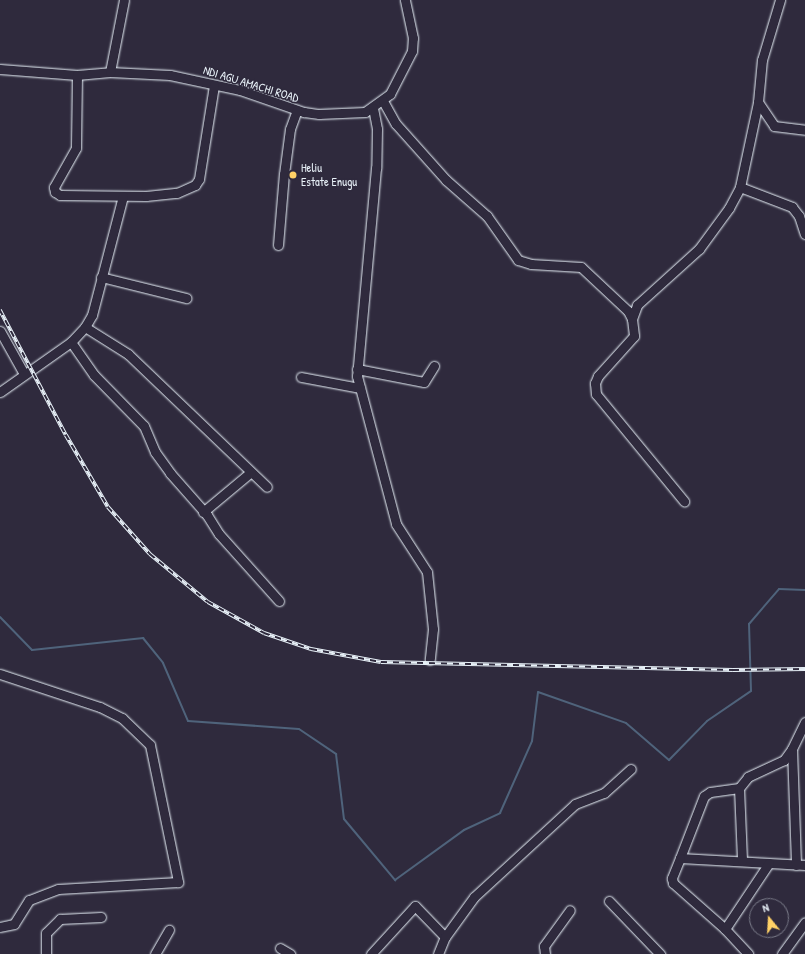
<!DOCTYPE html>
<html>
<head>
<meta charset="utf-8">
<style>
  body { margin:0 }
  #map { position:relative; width:805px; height:954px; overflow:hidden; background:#2f2a3d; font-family:"Patrick Hand",sans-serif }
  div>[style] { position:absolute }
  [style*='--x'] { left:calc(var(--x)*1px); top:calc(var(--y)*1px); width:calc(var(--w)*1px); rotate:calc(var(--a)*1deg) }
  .stream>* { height:2px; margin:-1px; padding:0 1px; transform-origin:1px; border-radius:1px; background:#4f637b }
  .roads { filter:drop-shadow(0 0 1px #e8f1f8) drop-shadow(0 0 1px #e8f1f8) }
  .minor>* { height:9px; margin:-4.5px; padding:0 4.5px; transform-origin:4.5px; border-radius:4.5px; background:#2f2a3d }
  .rail>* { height:3.5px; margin-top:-1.75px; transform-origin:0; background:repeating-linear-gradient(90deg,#2f2a3d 0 6px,#e8f1f8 0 12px); box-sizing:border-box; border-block:1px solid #e8f1f8 }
  .dots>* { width:11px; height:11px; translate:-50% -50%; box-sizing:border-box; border:2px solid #2f2a3d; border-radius:50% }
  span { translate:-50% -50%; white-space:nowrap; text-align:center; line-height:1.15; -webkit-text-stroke:3px #2f2a3d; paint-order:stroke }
  .street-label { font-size:12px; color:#e8f1f8 }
  .poi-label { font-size:12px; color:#e8f1f8 }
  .left { translate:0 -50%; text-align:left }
  .north { position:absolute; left:749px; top:898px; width:40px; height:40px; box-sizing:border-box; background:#2f2a3d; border:1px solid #797a88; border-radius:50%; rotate:342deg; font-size:11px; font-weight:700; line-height:16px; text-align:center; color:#e8f1f8 }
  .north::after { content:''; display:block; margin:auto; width:14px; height:18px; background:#ffd166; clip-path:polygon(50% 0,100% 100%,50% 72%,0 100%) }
</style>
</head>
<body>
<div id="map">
  <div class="stream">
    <div style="--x:0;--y:617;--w:46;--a:45.9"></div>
    <div style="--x:32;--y:650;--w:112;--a:-6.2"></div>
    <div style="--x:143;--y:638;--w:32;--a:51"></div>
    <div style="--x:163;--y:663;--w:63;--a:66.7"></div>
    <div style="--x:188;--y:721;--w:111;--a:4.1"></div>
    <div style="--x:299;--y:729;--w:45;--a:34"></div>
    <div style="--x:336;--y:754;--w:65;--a:83"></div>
    <div style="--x:344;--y:819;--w:80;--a:50.1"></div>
    <div style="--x:395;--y:880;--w:85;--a:-35.9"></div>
    <div style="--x:464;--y:830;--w:40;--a:-25"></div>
    <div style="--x:500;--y:813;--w:79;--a:-66"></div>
    <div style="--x:532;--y:741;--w:49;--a:-83"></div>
    <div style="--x:538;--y:692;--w:93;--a:19.4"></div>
    <div style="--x:626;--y:723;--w:57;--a:40.7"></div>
    <div style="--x:669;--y:760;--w:54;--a:-45.7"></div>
    <div style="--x:707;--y:721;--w:53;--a:-34.3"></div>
    <div style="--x:751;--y:691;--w:67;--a:-91.7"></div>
    <div style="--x:749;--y:624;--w:46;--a:-49.4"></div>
    <div style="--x:779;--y:589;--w:26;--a:2"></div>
  </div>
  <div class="roads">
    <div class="minor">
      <div style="--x:0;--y:69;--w:77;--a:4.5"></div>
      <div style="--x:77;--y:75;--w:33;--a:-5"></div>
      <div style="--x:110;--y:72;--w:60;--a:2.9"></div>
      <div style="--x:170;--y:75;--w:72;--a:12.1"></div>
      <div style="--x:240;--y:90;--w:68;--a:19"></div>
      <div style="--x:304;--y:112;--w:15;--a:8"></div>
      <div style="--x:319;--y:114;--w:46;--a:-2.5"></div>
      <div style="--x:365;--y:112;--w:31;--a:-36"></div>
      <div style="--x:390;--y:94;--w:48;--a:-62.9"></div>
      <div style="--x:412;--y:51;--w:13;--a:-86"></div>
      <div style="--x:413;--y:38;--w:39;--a:-102"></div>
      <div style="--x:110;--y:72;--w:73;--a:-79"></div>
      <div style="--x:77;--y:75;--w:73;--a:90.8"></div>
      <div style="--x:76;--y:148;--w:45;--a:119.4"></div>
      <div style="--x:54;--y:187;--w:5;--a:79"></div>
      <div style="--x:55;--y:192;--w:6;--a:31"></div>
      <div style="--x:60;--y:195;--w:86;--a:0.7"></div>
      <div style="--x:146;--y:196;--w:31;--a:-6"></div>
      <div style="--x:177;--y:193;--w:20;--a:-24"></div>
      <div style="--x:195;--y:185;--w:7;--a:-56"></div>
      <div style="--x:199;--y:179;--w:95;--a:-80.9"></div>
      <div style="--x:383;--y:101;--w:26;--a:61"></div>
      <div style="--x:396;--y:124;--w:75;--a:48.2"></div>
      <div style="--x:446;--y:180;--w:55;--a:41.3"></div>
      <div style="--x:487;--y:216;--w:54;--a:54.8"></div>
      <div style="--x:518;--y:260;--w:14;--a:17"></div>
      <div style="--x:531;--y:264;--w:50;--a:3.4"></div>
      <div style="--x:581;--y:267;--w:64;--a:43.1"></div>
      <div style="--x:628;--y:311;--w:9;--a:63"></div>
      <div style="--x:632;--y:319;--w:17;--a:83"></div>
      <div style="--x:634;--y:336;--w:54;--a:132"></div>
      <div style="--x:598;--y:376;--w:8;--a:113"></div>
      <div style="--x:595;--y:383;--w:11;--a:85"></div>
      <div style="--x:596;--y:394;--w:139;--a:50.6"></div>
      <div style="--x:758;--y:102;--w:29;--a:56"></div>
      <div style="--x:774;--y:126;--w:31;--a:7"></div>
      <div style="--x:373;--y:108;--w:21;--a:79"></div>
      <div style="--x:377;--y:129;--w:39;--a:91"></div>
      <div style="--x:376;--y:168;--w:209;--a:95.2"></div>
      <div style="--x:357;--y:376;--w:153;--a:75.2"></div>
      <div style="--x:396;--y:524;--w:57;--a:57.1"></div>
      <div style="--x:427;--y:572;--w:57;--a:84"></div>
      <div style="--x:433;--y:629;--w:31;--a:96"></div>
      <div style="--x:740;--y:187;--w:56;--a:21"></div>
      <div style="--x:792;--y:207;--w:11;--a:52"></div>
      <div style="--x:799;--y:216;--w:19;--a:72"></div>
      <div style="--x:123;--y:196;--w:123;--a:104.6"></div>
      <div style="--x:92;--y:315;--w:14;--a:120"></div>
      <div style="--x:85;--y:327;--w:21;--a:133"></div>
      <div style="--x:71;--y:342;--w:40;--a:55.1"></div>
      <div style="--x:94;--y:375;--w:71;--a:45.6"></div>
      <div style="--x:144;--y:426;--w:28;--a:67"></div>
      <div style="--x:155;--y:452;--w:26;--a:54"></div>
      <div style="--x:170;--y:473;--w:56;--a:48.6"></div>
      <div style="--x:207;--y:515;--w:22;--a:58"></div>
      <div style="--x:219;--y:534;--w:90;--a:48.2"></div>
      <div style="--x:278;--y:245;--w:71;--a:-85.2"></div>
      <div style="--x:284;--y:174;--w:45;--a:-82.4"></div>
      <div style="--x:290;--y:129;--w:20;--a:-70"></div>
      <div style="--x:101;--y:277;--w:88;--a:13.9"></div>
      <div style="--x:632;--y:319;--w:15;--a:-70"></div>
      <div style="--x:637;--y:305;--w:84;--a:-42.1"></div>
      <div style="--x:699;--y:249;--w:51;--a:-53.8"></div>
      <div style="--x:729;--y:208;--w:24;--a:-62"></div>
      <div style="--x:740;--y:187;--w:87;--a:-78"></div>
      <div style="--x:758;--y:102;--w:42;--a:-84.6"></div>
      <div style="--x:762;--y:60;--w:63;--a:-73.3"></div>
      <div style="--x:85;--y:327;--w:51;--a:32.1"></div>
      <div style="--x:128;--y:354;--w:192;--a:43.7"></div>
      <div style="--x:0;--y:331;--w:49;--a:60.8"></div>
      <div style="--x:357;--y:369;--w:68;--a:11"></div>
      <div style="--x:424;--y:382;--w:19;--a:-58"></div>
      <div style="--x:301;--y:377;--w:60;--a:10.6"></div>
      <div style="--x:0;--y:392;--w:87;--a:-35.2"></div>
      <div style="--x:203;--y:512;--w:62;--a:-39.8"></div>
      <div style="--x:0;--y:674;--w:105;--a:18.3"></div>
      <div style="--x:100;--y:707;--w:25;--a:27"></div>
      <div style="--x:122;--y:718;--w:39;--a:44"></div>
      <div style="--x:150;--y:745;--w:140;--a:78.4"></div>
      <div style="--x:178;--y:882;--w:120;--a:176.7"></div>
      <div style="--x:58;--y:889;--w:31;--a:159"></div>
      <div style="--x:29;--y:900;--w:28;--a:122"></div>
      <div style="--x:14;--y:924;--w:14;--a:168"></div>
      <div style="--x:805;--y:722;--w:30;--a:116"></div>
      <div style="--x:792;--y:749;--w:14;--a:126"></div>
      <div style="--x:784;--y:760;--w:40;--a:155"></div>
      <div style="--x:748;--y:777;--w:14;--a:129"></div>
      <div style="--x:739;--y:788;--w:29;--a:172"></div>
      <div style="--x:710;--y:792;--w:7;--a:146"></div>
      <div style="--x:704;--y:796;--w:66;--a:111.2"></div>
      <div style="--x:680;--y:858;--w:125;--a:3.2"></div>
      <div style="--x:792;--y:749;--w:116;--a:88"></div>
      <div style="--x:739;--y:788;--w:73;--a:87.6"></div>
      <div style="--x:680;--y:858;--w:22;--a:112"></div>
      <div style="--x:672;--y:878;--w:5;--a:79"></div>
      <div style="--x:673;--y:883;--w:69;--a:41.5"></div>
      <div style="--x:725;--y:929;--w:34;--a:47"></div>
      <div style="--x:609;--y:901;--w:74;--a:46.1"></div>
      <div style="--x:725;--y:929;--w:79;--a:-56.3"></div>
      <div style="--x:280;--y:948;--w:12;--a:31"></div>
      <div style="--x:46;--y:954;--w:21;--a:-90"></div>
      <div style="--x:46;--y:933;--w:20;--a:-45"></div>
      <div style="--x:60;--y:919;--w:41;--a:-2.8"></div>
      <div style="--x:155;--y:954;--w:28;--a:-60"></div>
      <div style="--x:371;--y:954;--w:65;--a:-47.5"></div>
      <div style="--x:415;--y:906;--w:43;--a:45.9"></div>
      <div style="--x:438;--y:954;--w:18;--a:-68"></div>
      <div style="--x:445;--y:937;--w:49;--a:-54.1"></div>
      <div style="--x:474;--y:897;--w:137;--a:-42.6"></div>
      <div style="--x:575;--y:804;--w:31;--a:-21"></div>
      <div style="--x:604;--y:793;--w:36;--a:-42"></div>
      <div style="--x:545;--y:954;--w:8;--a:-97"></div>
      <div style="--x:544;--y:946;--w:44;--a:-54.2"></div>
      <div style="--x:782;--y:954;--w:39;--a:-54"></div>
    </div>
  </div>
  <div class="rail">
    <div style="--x:0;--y:310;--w:141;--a:62.2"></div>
    <div style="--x:66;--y:435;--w:83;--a:59.7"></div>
    <div style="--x:108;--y:507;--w:63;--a:48.2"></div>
    <div style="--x:150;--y:554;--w:75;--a:39.6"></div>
    <div style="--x:208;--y:602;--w:64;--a:29"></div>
    <div style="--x:264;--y:633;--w:50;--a:18.8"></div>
    <div style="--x:311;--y:649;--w:71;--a:10.5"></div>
    <div style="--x:381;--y:662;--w:352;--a:1.3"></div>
    <div style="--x:733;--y:670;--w:72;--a:-0.8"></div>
  </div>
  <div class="dots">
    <div style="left:293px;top:175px;background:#ffd166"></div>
  </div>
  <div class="street-label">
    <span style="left:251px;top:84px;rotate:17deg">NDI AGU AMACHI ROAD</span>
  </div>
  <div class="poi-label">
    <span class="left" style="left:301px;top:175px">Heliu<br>Estate Enugu</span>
  </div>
  <div class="north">N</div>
</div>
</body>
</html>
